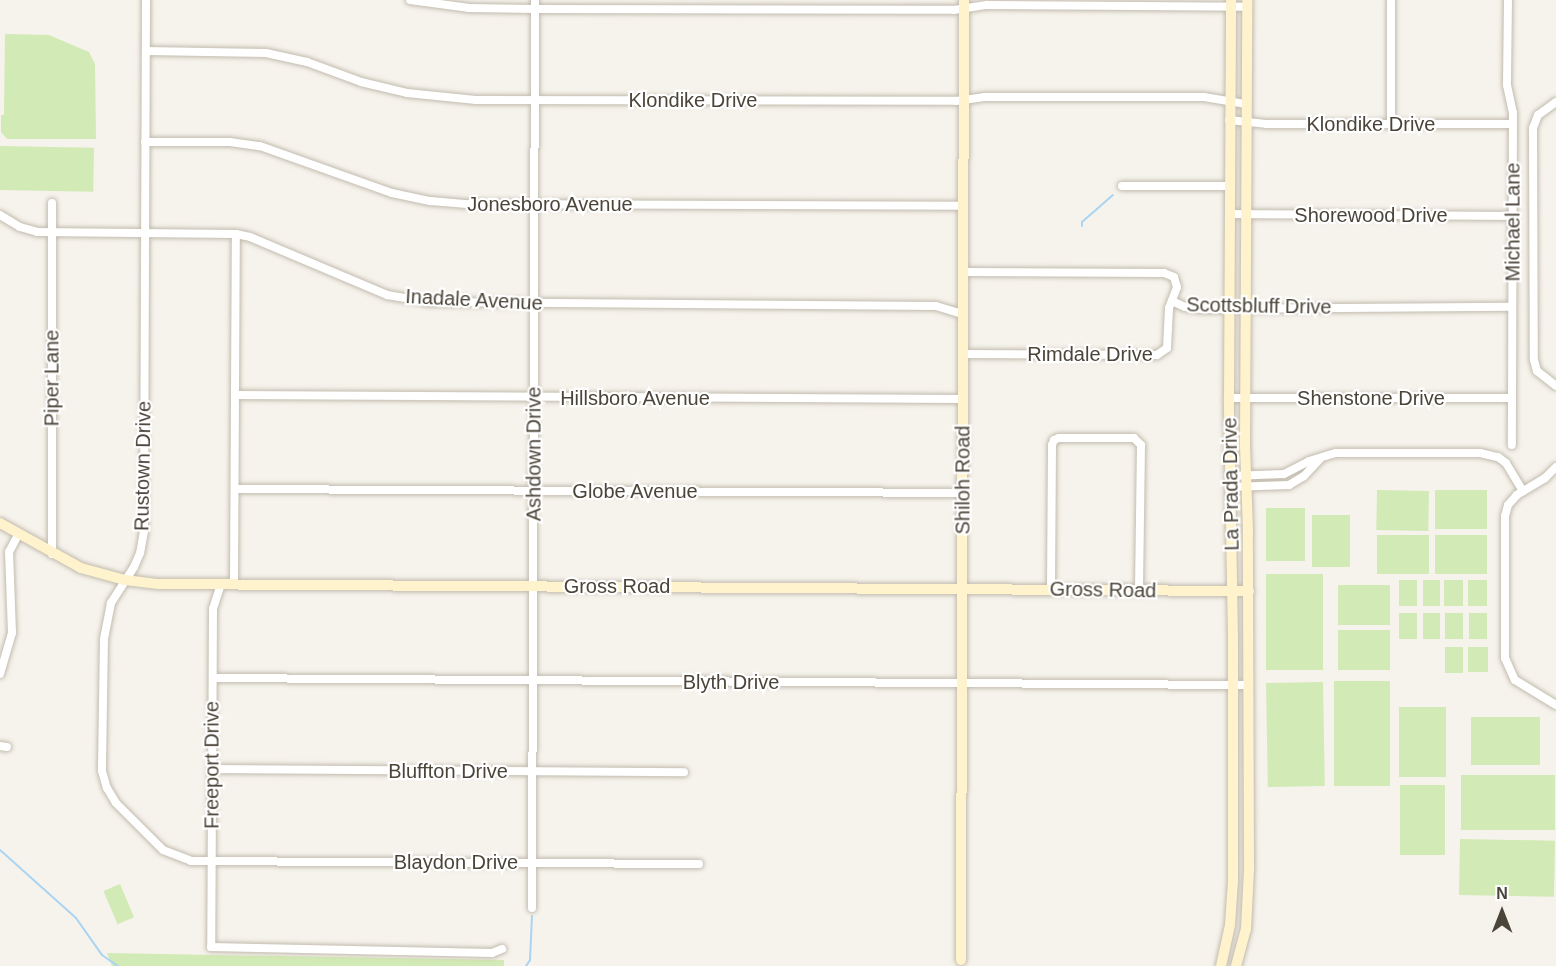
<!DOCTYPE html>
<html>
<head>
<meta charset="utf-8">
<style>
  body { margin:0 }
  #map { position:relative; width:1556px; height:966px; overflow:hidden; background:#f6f3ec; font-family:Arial,sans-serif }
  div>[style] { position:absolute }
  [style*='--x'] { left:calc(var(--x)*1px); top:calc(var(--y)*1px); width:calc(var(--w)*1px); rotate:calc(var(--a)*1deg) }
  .green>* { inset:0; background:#d2eab5; transform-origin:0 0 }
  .stream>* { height:2px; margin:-1px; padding:0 1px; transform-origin:1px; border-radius:1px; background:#a9d4f2 }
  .roads { filter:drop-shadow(0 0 2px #c2bbae) drop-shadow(0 0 2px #c2bbae) }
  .street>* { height:8px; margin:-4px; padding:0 4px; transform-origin:4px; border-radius:4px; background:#fff }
  .secondary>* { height:10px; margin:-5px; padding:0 5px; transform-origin:5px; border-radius:5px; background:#fff3cd }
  span { translate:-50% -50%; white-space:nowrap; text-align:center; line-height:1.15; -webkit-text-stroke:4.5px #fff; paint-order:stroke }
  .street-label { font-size:20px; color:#4b4439 }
  .north { position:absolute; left:1472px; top:882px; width:60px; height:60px; -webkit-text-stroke:4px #fff; paint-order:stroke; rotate:0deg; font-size:16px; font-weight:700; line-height:24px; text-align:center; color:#4b4439 }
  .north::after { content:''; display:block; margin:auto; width:21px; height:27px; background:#4b4439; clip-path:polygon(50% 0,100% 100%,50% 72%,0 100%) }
</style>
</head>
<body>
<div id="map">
  <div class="green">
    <div style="clip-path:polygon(5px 34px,49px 35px,89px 52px,95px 64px,96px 139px,7px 139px,1px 132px,1px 115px,4px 115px)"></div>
    <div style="left:0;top:146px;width:94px;height:44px;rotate:1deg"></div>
    <div style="left:1377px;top:490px;width:52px;height:40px;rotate:1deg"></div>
    <div style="left:1435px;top:490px;width:52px;height:39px"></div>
    <div style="left:1266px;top:508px;width:39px;height:53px"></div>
    <div style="left:1312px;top:515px;width:38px;height:52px"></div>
    <div style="left:1429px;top:535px;width:39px;height:52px;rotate:90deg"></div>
    <div style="left:1435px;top:535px;width:52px;height:39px"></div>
    <div style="left:1266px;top:574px;width:57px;height:96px"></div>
    <div style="left:1399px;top:580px;width:18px;height:26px"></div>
    <div style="left:1423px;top:580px;width:17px;height:26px"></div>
    <div style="left:1444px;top:580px;width:19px;height:26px"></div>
    <div style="left:1468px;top:580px;width:19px;height:26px"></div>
    <div style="left:1338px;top:585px;width:52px;height:40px"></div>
    <div style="left:1399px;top:613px;width:18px;height:26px"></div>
    <div style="left:1423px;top:613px;width:17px;height:26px"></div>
    <div style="left:1445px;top:613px;width:18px;height:26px"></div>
    <div style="left:1469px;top:613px;width:18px;height:26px"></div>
    <div style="left:1338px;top:630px;width:52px;height:40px"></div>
    <div style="left:1445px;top:647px;width:18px;height:26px"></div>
    <div style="left:1468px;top:647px;width:20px;height:25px"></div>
    <div style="left:1390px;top:681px;width:105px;height:56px;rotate:90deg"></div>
    <div style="left:1323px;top:682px;width:104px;height:57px;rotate:89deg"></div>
    <div style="left:1399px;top:707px;width:47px;height:70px"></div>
    <div style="left:1471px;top:717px;width:69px;height:48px"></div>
    <div style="left:1461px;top:775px;width:94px;height:55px"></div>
    <div style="left:1400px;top:785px;width:45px;height:70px"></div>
    <div style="left:1460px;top:839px;width:95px;height:56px;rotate:1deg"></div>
    <div style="left:120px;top:884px;width:36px;height:18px;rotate:67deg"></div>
    <div style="clip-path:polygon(107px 953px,504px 960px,504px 966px,112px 966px)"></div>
  </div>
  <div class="stream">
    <div style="--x:1082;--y:226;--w:4;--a:-90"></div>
    <div style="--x:1082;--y:222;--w:41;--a:-41.1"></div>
    <div style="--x:0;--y:850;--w:102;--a:41.8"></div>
    <div style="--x:76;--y:918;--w:45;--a:54.9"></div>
    <div style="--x:102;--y:955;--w:19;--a:35"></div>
    <div style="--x:526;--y:966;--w:7;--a:-56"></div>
    <div style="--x:530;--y:960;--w:44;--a:-87.4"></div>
  </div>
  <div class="roads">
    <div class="street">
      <div style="--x:146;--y:0;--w:531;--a:90.22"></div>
      <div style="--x:144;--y:531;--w:22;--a:100"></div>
      <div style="--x:140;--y:553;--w:15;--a:113"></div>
      <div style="--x:134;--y:567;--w:43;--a:122.6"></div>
      <div style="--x:111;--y:603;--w:37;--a:101"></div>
      <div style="--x:104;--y:639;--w:132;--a:90.9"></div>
      <div style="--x:102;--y:771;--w:18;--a:74"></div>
      <div style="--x:107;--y:788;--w:17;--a:59"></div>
      <div style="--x:116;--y:803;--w:66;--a:45"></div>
      <div style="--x:163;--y:850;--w:30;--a:21"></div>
      <div style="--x:191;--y:861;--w:508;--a:0.34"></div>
      <div style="--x:410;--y:0;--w:60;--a:7.7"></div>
      <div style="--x:469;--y:8;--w:66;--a:0.9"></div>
      <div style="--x:535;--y:9;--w:419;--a:0.1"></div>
      <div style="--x:954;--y:10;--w:33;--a:-9"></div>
      <div style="--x:987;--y:5;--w:260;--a:0.4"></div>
      <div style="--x:1508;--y:0;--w:85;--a:90.7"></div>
      <div style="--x:1507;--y:85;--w:29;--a:78"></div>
      <div style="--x:1513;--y:113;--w:332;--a:90.2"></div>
      <div style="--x:146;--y:51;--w:120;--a:1"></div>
      <div style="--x:266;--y:53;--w:42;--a:12.4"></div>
      <div style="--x:307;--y:62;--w:58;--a:20.3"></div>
      <div style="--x:361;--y:82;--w:47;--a:13.4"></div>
      <div style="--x:407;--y:93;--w:69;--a:5.8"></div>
      <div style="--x:476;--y:100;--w:480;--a:0.1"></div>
      <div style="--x:956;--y:101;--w:28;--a:-8"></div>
      <div style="--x:984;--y:97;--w:220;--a:0"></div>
      <div style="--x:1204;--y:97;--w:43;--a:9.5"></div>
      <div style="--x:1556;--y:102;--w:22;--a:144"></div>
      <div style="--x:1538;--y:115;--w:14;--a:111"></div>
      <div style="--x:1533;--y:128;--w:232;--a:89.8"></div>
      <div style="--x:1534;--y:360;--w:11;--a:75"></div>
      <div style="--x:1537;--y:371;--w:24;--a:38"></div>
      <div style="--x:1229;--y:120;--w:37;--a:6"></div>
      <div style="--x:1266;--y:124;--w:247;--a:0"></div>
      <div style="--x:1391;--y:124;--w:124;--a:-90"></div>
      <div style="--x:145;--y:142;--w:85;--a:0"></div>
      <div style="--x:230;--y:142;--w:30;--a:8"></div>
      <div style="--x:260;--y:146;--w:140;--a:19.6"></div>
      <div style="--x:392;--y:193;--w:40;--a:12"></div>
      <div style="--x:431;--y:201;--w:36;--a:5"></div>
      <div style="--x:467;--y:204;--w:496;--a:0.2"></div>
      <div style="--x:1122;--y:186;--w:108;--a:0"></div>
      <div style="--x:52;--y:203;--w:351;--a:90"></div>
      <div style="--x:1230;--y:214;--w:283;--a:0.4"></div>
      <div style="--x:0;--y:215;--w:23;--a:31"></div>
      <div style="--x:20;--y:227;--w:18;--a:16"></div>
      <div style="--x:37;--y:232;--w:199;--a:0.6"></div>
      <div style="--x:236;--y:234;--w:14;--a:12"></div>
      <div style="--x:250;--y:237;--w:149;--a:22.9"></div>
      <div style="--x:387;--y:295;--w:43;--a:9.5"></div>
      <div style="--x:429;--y:302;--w:507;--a:0.45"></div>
      <div style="--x:936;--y:306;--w:28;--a:17"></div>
      <div style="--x:1172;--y:301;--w:14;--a:25"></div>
      <div style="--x:1185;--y:307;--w:17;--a:7"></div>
      <div style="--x:1202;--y:309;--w:310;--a:-0.4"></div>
      <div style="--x:963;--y:354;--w:194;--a:0.3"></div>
      <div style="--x:1157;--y:355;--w:12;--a:-35"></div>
      <div style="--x:1167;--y:348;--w:40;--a:-87.1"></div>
      <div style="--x:1169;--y:308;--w:22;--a:-69"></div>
      <div style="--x:1177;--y:287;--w:10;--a:-107"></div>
      <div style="--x:1174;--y:277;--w:11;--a:-158"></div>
      <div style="--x:1164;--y:273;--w:200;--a:-179.7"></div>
      <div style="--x:235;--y:395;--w:728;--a:0.31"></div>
      <div style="--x:1229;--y:398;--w:283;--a:0"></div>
      <div style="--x:1556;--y:467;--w:16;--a:135"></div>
      <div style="--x:1545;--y:478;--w:33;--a:149"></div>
      <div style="--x:1517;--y:495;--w:13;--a:132"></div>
      <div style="--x:1508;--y:505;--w:11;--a:105"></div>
      <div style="--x:1505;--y:516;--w:142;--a:90"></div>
      <div style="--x:1505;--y:658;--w:24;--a:66"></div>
      <div style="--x:1515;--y:680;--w:48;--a:31.4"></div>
      <div style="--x:1230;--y:476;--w:54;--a:-2.1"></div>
      <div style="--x:1284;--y:474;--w:28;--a:-27"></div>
      <div style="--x:1309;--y:461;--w:28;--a:-17"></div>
      <div style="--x:1336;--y:453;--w:144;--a:0"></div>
      <div style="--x:1480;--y:453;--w:18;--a:13"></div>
      <div style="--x:1498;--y:457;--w:10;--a:37"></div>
      <div style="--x:1506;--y:463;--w:33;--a:59"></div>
      <div style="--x:1230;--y:487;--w:59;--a:-1.9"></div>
      <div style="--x:1289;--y:485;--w:17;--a:-31"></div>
      <div style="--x:1304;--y:476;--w:23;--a:-47"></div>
      <div style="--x:235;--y:489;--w:728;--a:0.31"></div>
      <div style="--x:221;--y:584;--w:26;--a:108"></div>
      <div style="--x:213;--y:609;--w:338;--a:90.3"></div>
      <div style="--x:211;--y:947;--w:281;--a:1.2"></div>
      <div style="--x:492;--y:953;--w:11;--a:-22"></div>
      <div style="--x:234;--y:584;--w:350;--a:-89.7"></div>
      <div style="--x:1051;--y:589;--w:144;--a:-89.6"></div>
      <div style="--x:1052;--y:445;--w:5;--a:-68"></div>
      <div style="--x:1054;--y:440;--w:5;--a:-22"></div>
      <div style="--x:1059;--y:438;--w:75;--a:0"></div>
      <div style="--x:1134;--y:438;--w:10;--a:45"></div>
      <div style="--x:1141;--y:445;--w:145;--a:90.8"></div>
      <div style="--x:0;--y:674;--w:43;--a:-73.7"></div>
      <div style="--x:12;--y:633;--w:81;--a:-92.1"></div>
      <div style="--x:9;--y:552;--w:21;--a:-62"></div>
      <div style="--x:213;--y:678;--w:1035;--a:0.39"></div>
      <div style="--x:0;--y:746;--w:7;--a:8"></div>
      <div style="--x:212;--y:769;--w:472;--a:0.4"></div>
      <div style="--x:532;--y:908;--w:908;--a:-89.81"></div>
    </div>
    <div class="secondary">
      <div style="--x:0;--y:523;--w:93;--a:29.1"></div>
      <div style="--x:81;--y:568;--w:46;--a:15.3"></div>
      <div style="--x:125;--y:580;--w:34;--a:7"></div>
      <div style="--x:159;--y:584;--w:1090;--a:0.37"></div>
      <div style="--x:961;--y:960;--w:960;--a:-89.82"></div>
      <div style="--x:1221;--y:966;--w:42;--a:-77.6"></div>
      <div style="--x:1230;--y:925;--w:44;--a:-86.1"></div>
      <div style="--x:1233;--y:881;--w:242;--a:-90"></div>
      <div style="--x:1233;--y:639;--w:241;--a:-91"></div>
      <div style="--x:1229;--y:398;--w:398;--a:-89.7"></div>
      <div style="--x:1236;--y:966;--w:38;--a:-75"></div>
      <div style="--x:1246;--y:929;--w:60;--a:-87.1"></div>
      <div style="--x:1249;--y:869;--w:338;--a:-90.2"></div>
      <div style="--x:1248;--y:531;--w:87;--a:-92"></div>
      <div style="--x:1245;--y:444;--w:444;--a:-89.7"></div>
    </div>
  </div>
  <div class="street-label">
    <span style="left:693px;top:100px">Klondike Drive</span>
    <span style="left:1371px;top:124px">Klondike Drive</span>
    <span style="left:550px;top:204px">Jonesboro Avenue</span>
    <span style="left:1371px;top:215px">Shorewood Drive</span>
    <span style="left:1513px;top:222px;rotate:-90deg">Michael Lane</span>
    <span style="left:474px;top:300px;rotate:3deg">Inadale Avenue</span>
    <span style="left:1259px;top:306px;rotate:1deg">Scottsbluff Drive</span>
    <span style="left:1090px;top:354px">Rimdale Drive</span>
    <span style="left:52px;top:378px;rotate:-90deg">Piper Lane</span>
    <span style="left:635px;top:398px">Hillsboro Avenue</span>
    <span style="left:1371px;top:398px">Shenstone Drive</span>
    <span style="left:534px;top:454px;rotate:-90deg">Ashdown Drive</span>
    <span style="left:143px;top:466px;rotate:-89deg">Rustown Drive</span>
    <span style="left:963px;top:480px;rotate:-90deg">Shiloh Road</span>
    <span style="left:1231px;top:484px;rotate:-91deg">La Prada Drive</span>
    <span style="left:635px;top:491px">Globe Avenue</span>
    <span style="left:617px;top:586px">Gross Road</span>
    <span style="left:1103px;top:590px;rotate:1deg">Gross Road</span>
    <span style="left:731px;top:682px">Blyth Drive</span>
    <span style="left:212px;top:765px;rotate:-90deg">Freeport Drive</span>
    <span style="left:448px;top:771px">Bluffton Drive</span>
    <span style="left:456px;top:862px">Blaydon Drive</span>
  </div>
  <div class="north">N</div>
</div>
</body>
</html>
